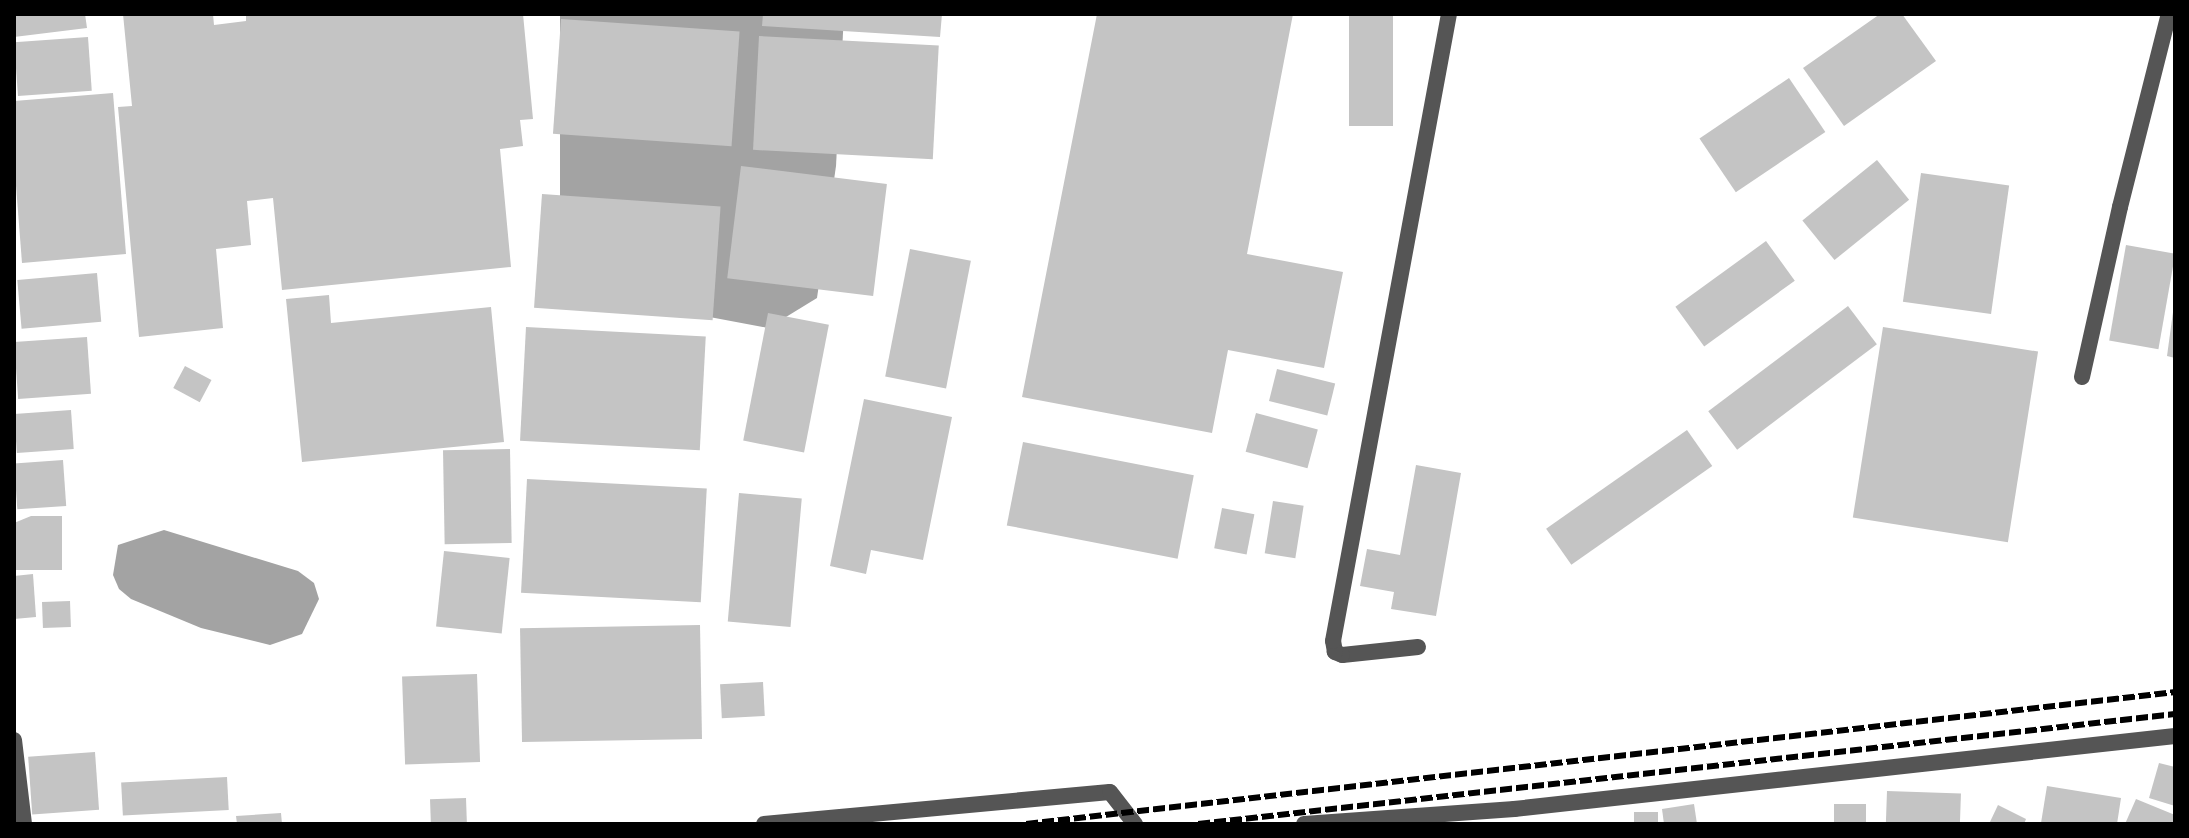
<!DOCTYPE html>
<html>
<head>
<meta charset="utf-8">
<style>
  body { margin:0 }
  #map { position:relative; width:2189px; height:838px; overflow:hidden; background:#fff; font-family:"Nunito Sans",sans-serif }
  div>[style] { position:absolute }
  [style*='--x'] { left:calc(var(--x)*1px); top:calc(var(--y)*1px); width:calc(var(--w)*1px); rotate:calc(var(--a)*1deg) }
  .water>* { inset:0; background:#a3a3a3 }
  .building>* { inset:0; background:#c4c4c4; transform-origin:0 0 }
  .lane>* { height:16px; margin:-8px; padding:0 8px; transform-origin:8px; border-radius:8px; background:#555 }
  .street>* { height:16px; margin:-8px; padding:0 8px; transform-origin:8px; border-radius:8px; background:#555 }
  .rail>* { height:6px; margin-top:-3px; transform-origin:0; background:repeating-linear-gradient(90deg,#000 0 12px,transparent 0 16px) }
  span { translate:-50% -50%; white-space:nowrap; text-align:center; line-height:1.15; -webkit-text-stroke:8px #fff; paint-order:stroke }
  .frame { position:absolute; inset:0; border:16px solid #000; pointer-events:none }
</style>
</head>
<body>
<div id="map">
  <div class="water">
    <div style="clip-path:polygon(560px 14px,844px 14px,836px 166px,817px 298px,768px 328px,683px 312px,560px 257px)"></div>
    <div style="clip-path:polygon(164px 530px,298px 571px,314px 583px,319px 599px,302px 634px,270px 645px,201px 628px,131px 599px,119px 589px,113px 575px,118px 545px)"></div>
  </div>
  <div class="building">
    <div style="clip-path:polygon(14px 14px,85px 14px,87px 28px,14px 37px)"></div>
    <div style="clip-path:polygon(123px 14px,213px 14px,214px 25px,246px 21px,246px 14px,523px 14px,533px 119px,520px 120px,523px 146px,500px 149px,511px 267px,282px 290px,273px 198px,247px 201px,251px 245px,216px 249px,223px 328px,139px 337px,118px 107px,132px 106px)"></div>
    <div style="clip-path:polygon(763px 14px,942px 14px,940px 37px,762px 26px)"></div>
    <div style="clip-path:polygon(1097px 14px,1293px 14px,1247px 254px,1343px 272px,1324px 368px,1228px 350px,1212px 433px,1022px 397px)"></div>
    <div style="left:1349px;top:14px;width:44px;height:112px"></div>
    <div style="clip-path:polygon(1880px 14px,1902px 14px,1936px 61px,1844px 126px,1803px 68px)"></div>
    <div style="left:561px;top:19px;width:179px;height:115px;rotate:4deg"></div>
    <div style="left:759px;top:36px;width:180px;height:114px;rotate:3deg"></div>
    <div style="left:88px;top:37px;width:54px;height:74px;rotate:86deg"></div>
    <div style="left:1789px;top:78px;width:65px;height:108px;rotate:56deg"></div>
    <div style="clip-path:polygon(113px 93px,126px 254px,22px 263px,14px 160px,14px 101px)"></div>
    <div style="left:1877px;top:160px;width:51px;height:96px;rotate:51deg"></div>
    <div style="left:741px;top:166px;width:147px;height:113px;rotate:7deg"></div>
    <div style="left:1921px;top:173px;width:89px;height:130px;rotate:8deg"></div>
    <div style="left:542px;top:194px;width:179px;height:114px;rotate:4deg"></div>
    <div style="left:1766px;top:241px;width:49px;height:112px;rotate:54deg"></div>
    <div style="left:2126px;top:245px;width:50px;height:97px;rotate:10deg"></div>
    <div style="left:910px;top:249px;width:62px;height:130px;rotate:11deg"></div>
    <div style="left:97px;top:273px;width:49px;height:80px;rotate:85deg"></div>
    <div style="clip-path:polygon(329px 295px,331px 323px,491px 307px,504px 442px,302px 462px,286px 299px)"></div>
    <div style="left:1848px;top:306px;width:48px;height:175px;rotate:53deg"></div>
    <div style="clip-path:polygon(2173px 312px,2175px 312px,2175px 358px,2167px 356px)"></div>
    <div style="left:768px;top:313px;width:62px;height:130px;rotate:11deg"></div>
    <div style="left:526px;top:327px;width:180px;height:114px;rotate:3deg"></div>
    <div style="left:1883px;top:327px;width:157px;height:193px;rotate:9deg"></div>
    <div style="left:87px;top:337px;width:57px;height:73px;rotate:86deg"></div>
    <div style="left:185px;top:366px;width:30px;height:25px;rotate:28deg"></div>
    <div style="left:1277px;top:369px;width:60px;height:33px;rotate:14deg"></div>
    <div style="clip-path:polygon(864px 399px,952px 417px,923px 560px,871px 550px,866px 574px,830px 566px)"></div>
    <div style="left:71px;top:410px;width:39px;height:57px;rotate:86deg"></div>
    <div style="left:1256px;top:413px;width:64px;height:40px;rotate:15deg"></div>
    <div style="left:1687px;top:430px;width:44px;height:172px;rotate:55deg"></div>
    <div style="left:1023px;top:442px;width:174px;height:85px;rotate:11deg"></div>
    <div style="left:510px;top:449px;width:94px;height:67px;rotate:89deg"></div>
    <div style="left:63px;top:460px;width:46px;height:49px;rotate:86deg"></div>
    <div style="clip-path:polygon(1416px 465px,1461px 473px,1436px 616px,1391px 609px,1394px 592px,1360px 586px,1367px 549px,1400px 555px)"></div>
    <div style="left:527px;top:479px;width:180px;height:114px;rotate:3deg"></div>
    <div style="left:739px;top:493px;width:63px;height:129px;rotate:5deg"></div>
    <div style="left:1273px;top:501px;width:31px;height:53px;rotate:9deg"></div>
    <div style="left:1222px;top:508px;width:33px;height:41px;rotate:11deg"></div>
    <div style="clip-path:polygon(31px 516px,62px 516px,62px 570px,14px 570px,14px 523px)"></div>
    <div style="left:444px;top:551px;width:66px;height:76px;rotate:6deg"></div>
    <div style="clip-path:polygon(33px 574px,36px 617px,14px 619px,14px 576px)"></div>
    <div style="left:70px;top:601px;width:26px;height:28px;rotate:88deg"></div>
    <div style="left:700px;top:625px;width:114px;height:180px;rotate:89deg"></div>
    <div style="left:477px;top:674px;width:88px;height:75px;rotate:88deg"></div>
    <div style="left:763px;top:682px;width:34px;height:43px;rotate:87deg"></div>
    <div style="left:95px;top:752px;width:58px;height:67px;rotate:86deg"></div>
    <div style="clip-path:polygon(2159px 763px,2175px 767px,2175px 806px,2149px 798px)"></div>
    <div style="left:227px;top:777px;width:33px;height:106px;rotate:87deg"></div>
    <div style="clip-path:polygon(2047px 786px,2121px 798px,2117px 824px,2041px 823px)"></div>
    <div style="left:1887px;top:791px;width:74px;height:33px;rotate:2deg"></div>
    <div style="left:466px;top:798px;width:26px;height:36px;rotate:88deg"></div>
    <div style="clip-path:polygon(2136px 799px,2175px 815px,2175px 824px,2125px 824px)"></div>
    <div style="clip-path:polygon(1694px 804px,1697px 824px,1664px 824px,1662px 809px)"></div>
    <div style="left:1834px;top:804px;width:32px;height:20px"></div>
    <div style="clip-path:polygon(1998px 805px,2026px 819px,2024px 824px,1989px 824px)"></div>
    <div style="left:1634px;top:812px;width:24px;height:12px"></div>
    <div style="clip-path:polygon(281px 813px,282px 824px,237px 824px,236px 816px)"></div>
  </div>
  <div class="lane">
    <div style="--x:2082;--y:377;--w:174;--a:-77.4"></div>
    <div style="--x:2120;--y:207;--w:199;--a:-75.8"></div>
    <div style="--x:14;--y:740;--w:85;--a:83.2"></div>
    <div style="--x:764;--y:824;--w:347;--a:-5.3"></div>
    <div style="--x:1110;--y:792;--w:41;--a:52"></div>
  </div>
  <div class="street">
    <div style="--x:1418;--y:647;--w:76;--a:174"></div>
    <div style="--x:1342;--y:655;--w:8;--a:-157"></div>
    <div style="--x:1335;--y:652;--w:11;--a:-100"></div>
    <div style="--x:1333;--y:641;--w:638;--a:-79.52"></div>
    <div style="--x:1304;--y:824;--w:211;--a:-4.1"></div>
    <div style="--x:1514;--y:809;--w:665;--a:-6.3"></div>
  </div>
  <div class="rail">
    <div style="--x:1026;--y:824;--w:1157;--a:-6.55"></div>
    <div style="--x:1198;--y:824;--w:983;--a:-6.42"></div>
  </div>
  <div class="frame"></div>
</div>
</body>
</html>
